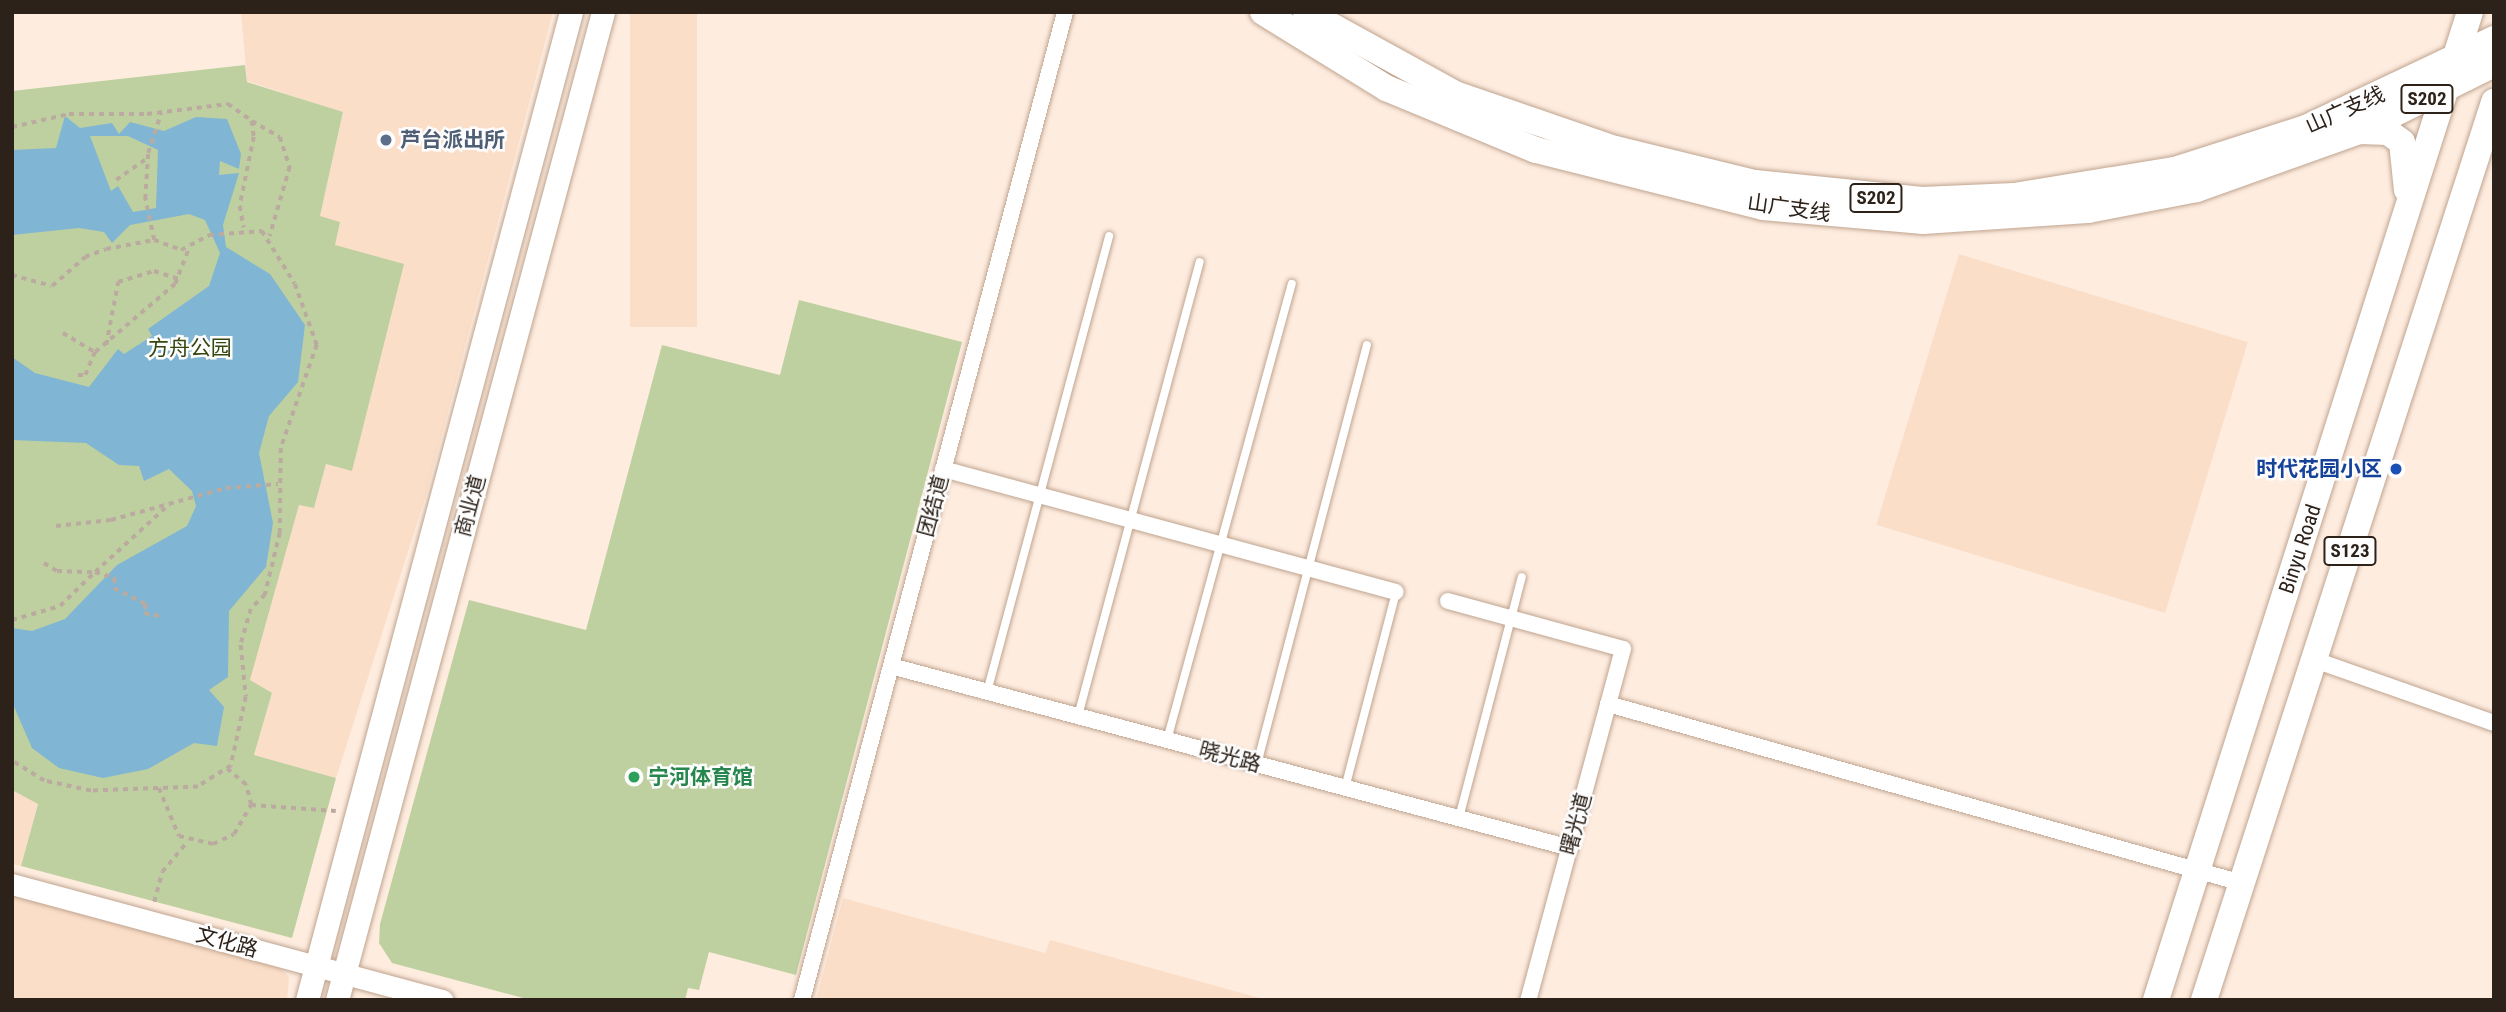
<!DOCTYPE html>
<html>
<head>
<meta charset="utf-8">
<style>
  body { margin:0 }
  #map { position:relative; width:2506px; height:1012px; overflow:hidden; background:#feecdf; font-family:"Roboto Condensed","Noto Sans SC",sans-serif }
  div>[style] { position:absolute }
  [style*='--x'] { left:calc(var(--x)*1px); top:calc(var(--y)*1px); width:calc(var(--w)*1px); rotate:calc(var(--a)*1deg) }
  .built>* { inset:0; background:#fbdec8; transform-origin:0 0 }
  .green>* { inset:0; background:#bed0a0 }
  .water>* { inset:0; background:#80b5d3 }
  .path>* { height:3.5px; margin-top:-1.75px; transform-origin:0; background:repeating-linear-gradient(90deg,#baaa9f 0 5px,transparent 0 10px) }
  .roads { filter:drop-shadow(0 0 2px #bfa48f) drop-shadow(0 0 2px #bfa48f) }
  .service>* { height:8px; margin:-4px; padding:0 4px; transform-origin:4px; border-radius:4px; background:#fff }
  .minor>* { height:16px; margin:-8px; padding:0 8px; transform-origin:8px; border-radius:8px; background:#fff }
  .tertiary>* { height:21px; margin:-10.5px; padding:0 10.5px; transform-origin:10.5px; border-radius:10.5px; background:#fff }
  .secondary>* { height:23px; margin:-11.5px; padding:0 11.5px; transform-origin:11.5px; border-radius:11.5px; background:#fff }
  .primary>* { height:26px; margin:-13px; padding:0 13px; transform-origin:13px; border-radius:13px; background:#fff }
  .dots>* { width:19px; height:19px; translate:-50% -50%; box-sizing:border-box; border:4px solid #fdfdfd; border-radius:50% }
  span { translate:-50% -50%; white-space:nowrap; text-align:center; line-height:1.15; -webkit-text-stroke:5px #fdfdfd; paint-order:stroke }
  .shield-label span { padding:2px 5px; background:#fdfdfd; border:2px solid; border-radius:5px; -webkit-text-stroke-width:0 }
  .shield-label { font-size:19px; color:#2d221a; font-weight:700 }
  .street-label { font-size:21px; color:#2d221a }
  .service-label { font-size:21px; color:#4e5e75; font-weight:700 }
  .left { translate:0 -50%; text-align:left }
  .park-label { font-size:21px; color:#35460f }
  .transit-label { font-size:21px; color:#164399; font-weight:700 }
  .right { translate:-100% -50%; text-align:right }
  .leisure-label { font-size:21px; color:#27864d; font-weight:700 }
  .frame { position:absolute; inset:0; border:14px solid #2d221a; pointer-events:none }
</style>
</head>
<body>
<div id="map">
  <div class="built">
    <div style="clip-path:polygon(241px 12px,553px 12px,427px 492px,336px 778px,254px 755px,272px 694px,250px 680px,299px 504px,314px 508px,326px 464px,352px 471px,335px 244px,320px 216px,343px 113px,247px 81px)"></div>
    <div style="left:630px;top:12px;width:67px;height:315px"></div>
    <div style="left:1959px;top:254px;width:302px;height:283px;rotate:17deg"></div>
    <div style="clip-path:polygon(12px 790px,38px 803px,21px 866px,12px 864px)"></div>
    <div style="clip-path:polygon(12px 894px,280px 968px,289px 977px,287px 1000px,12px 1000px)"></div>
    <div style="clip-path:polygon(843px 898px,1045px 953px,1050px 940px,1267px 1000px,816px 1000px)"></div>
  </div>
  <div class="green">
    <div style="clip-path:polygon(245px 65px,247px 82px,343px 112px,320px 216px,340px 222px,335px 245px,404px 264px,352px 471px,326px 464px,314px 508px,299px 505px,250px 680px,272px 693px,254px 755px,336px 778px,292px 938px,21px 866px,38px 804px,12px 790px,12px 91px)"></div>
    <div style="clip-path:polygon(799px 300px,962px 342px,796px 975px,709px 952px,699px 990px,688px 988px,685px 1000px,531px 1000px,392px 963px,379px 943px,380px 924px,469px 600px,586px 630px,662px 345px,780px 375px)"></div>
  </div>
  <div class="water">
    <div style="clip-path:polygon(evenodd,65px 116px,80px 128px,112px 123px,119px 134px,130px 122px,164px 131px,196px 117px,227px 119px,241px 154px,239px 169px,220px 161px,219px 175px,239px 173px,223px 225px,226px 247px,270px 274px,305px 325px,298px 382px,269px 416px,259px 453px,273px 523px,266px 567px,229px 611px,228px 677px,209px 690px,224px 707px,217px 746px,194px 743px,148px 769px,103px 778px,59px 768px,32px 748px,12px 702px,12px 628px,32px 631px,65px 619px,117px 565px,187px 526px,196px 506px,192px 491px,169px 469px,144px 481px,139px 466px,119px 465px,86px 443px,12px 440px,12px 357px,35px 373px,89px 387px,118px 349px,124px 354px,152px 336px,148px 329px,209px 286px,220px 253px,205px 220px,189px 214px,130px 225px,112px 243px,104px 232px,79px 228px,12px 235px,12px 150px,56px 148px,65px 116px,90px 136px,128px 136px,158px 150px,156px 208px,133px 212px,118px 186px,111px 191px,90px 136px)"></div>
  </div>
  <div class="path">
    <div style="--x:252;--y:121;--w:32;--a:30"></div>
    <div style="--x:280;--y:137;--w:32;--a:72"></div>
    <div style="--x:290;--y:167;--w:72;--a:106.2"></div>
    <div style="--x:12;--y:127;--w:58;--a:-12.8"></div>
    <div style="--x:69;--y:114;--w:78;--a:0"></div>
    <div style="--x:147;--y:114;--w:82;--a:-7"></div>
    <div style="--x:228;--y:104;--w:29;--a:35"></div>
    <div style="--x:252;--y:121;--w:16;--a:83"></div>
    <div style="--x:254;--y:137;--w:70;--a:101.5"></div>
    <div style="--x:240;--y:206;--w:22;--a:80"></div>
    <div style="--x:116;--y:180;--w:39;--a:-35"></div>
    <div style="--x:154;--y:240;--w:42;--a:-102.4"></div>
    <div style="--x:145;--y:199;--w:46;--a:-86.3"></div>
    <div style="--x:148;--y:153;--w:42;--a:-72"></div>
    <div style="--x:12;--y:275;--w:41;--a:15.4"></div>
    <div style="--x:52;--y:286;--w:44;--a:-41.3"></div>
    <div style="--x:85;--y:257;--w:22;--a:-21"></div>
    <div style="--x:106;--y:249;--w:49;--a:-10.6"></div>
    <div style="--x:154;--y:240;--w:29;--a:20"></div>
    <div style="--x:181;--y:250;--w:32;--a:-28"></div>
    <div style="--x:209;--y:235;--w:53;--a:-4.3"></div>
    <div style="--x:262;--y:231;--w:62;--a:58.1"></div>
    <div style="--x:295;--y:284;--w:65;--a:70.2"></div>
    <div style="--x:317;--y:345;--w:109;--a:109.3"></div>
    <div style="--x:281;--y:448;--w:85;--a:90.7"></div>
    <div style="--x:280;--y:533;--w:64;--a:103.6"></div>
    <div style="--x:265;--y:595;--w:20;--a:135"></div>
    <div style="--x:251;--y:609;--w:37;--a:106"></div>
    <div style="--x:241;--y:645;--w:52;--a:84.5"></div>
    <div style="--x:246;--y:697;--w:71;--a:102.3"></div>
    <div style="--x:231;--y:766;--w:39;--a:148"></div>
    <div style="--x:198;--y:787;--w:107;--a:177.9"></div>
    <div style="--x:91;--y:791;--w:48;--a:-168"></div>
    <div style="--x:44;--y:781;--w:38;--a:-148"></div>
    <div style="--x:63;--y:333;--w:37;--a:31"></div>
    <div style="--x:106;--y:345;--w:64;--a:-79.2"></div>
    <div style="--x:118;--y:282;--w:38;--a:-17"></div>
    <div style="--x:154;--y:271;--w:26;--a:18"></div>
    <div style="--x:78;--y:375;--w:7;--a:0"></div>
    <div style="--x:85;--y:375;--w:25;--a:-67"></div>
    <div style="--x:95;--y:352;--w:105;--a:-40.4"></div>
    <div style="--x:175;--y:284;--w:39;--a:-69"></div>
    <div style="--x:56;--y:526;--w:55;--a:-6.2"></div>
    <div style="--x:111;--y:520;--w:119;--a:-15.5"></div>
    <div style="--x:226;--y:488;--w:52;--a:-4.4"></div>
    <div style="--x:44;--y:563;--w:15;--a:32"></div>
    <div style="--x:57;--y:571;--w:38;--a:2"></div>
    <div style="--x:95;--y:572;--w:95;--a:-42.4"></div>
    <div style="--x:12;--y:620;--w:50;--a:-16.3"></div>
    <div style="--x:60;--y:606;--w:49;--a:-44.2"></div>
    <div style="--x:95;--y:572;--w:21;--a:17"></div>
    <div style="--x:115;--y:578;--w:10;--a:96"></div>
    <div style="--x:114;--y:588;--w:36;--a:27"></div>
    <div style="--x:146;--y:604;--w:9;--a:103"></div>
    <div style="--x:144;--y:613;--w:16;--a:11"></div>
    <div style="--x:159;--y:788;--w:52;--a:67.4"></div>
    <div style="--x:179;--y:836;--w:35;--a:13"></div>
    <div style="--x:213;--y:844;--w:23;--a:-25"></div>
    <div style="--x:234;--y:834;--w:34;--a:-60"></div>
    <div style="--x:251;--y:805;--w:21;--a:-104"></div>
    <div style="--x:246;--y:785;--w:25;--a:-140"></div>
    <div style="--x:251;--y:805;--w:85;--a:4"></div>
    <div style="--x:154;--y:902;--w:31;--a:-75"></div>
    <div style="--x:162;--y:872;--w:39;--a:-50"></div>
  </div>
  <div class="roads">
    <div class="service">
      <div style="--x:987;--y:692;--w:472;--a:-75"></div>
      <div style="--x:1078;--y:716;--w:470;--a:-75"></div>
      <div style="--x:1167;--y:740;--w:473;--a:-74.7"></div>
      <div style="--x:1257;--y:764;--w:433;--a:-75.3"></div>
      <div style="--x:1345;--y:788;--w:203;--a:-75.4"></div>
      <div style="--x:1459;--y:818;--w:249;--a:-75.4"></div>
    </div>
    <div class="minor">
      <div style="--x:943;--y:469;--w:469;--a:15.2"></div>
      <div style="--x:1448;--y:601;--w:181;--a:15.3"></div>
      <div style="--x:1623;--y:649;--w:364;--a:105.1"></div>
      <div style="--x:2315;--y:660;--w:190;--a:19.4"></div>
      <div style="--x:891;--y:666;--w:703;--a:15"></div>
      <div style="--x:1608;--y:704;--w:659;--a:15.77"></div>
      <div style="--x:802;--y:1000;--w:1022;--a:-75.09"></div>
    </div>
    <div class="tertiary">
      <div style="--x:12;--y:884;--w:446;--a:15.1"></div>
    </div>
    <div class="secondary">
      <div style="--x:307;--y:1000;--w:1023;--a:-75.04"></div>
      <div style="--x:337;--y:1000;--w:1023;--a:-74.93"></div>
    </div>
    <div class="primary">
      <div style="--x:1263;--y:12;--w:145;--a:31.7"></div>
      <div style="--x:1386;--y:88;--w:162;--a:22.5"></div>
      <div style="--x:1536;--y:150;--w:234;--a:14.1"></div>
      <div style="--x:1763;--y:207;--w:161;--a:5"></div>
      <div style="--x:1923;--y:221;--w:165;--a:-3.8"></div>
      <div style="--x:2088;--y:210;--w:111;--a:-10.9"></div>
      <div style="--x:2197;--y:189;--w:172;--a:-19.7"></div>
      <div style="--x:2359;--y:131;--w:151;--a:-26.4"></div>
      <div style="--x:1306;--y:12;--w:170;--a:28.8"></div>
      <div style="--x:1455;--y:94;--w:169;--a:19"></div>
      <div style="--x:1615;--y:149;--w:144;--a:13.7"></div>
      <div style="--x:1755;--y:183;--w:168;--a:5.8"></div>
      <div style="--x:1922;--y:200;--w:92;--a:-2.5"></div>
      <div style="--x:2014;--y:196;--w:163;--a:-9.2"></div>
      <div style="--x:2175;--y:170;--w:138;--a:-17.8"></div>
      <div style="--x:2306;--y:128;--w:208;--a:-25.3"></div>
      <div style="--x:2360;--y:131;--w:28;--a:2"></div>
      <div style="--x:2388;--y:132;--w:17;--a:36"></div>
      <div style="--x:2402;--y:142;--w:48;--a:84.1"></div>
      <div style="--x:2156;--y:1000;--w:1037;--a:-72.37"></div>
      <div style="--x:2204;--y:1000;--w:944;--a:-72.1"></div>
    </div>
  </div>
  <div class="dots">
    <div style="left:386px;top:140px;background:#5c6f8a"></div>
    <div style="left:2396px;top:469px;background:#1a4fb4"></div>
    <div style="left:634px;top:777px;background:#2e9e5b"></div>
  </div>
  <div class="shield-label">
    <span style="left:2427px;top:99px">S202</span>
    <span style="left:1876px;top:198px">S202</span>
    <span style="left:2350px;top:551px">S123</span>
  </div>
  <div class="street-label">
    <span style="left:2345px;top:110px;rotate:-24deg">山广支线</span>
    <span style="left:1789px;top:208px;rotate:8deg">山广支线</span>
    <span style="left:470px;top:506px;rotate:-75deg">商业道</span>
    <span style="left:933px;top:506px;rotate:-75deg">团结道</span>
    <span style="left:2300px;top:549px;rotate:-72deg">Binyu Road</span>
    <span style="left:1230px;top:757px;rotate:15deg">晓光路</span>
    <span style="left:1576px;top:824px;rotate:-75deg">曙光道</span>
    <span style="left:227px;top:942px;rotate:15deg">文化路</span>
  </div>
  <div class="service-label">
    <span class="left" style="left:400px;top:140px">芦台派出所</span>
  </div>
  <div class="park-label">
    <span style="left:190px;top:348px">方舟公园</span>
  </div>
  <div class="transit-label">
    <span class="right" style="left:2382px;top:469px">时代花园小区</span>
  </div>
  <div class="leisure-label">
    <span class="left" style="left:648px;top:777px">宁河体育馆</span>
  </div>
  <div class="frame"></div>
</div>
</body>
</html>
